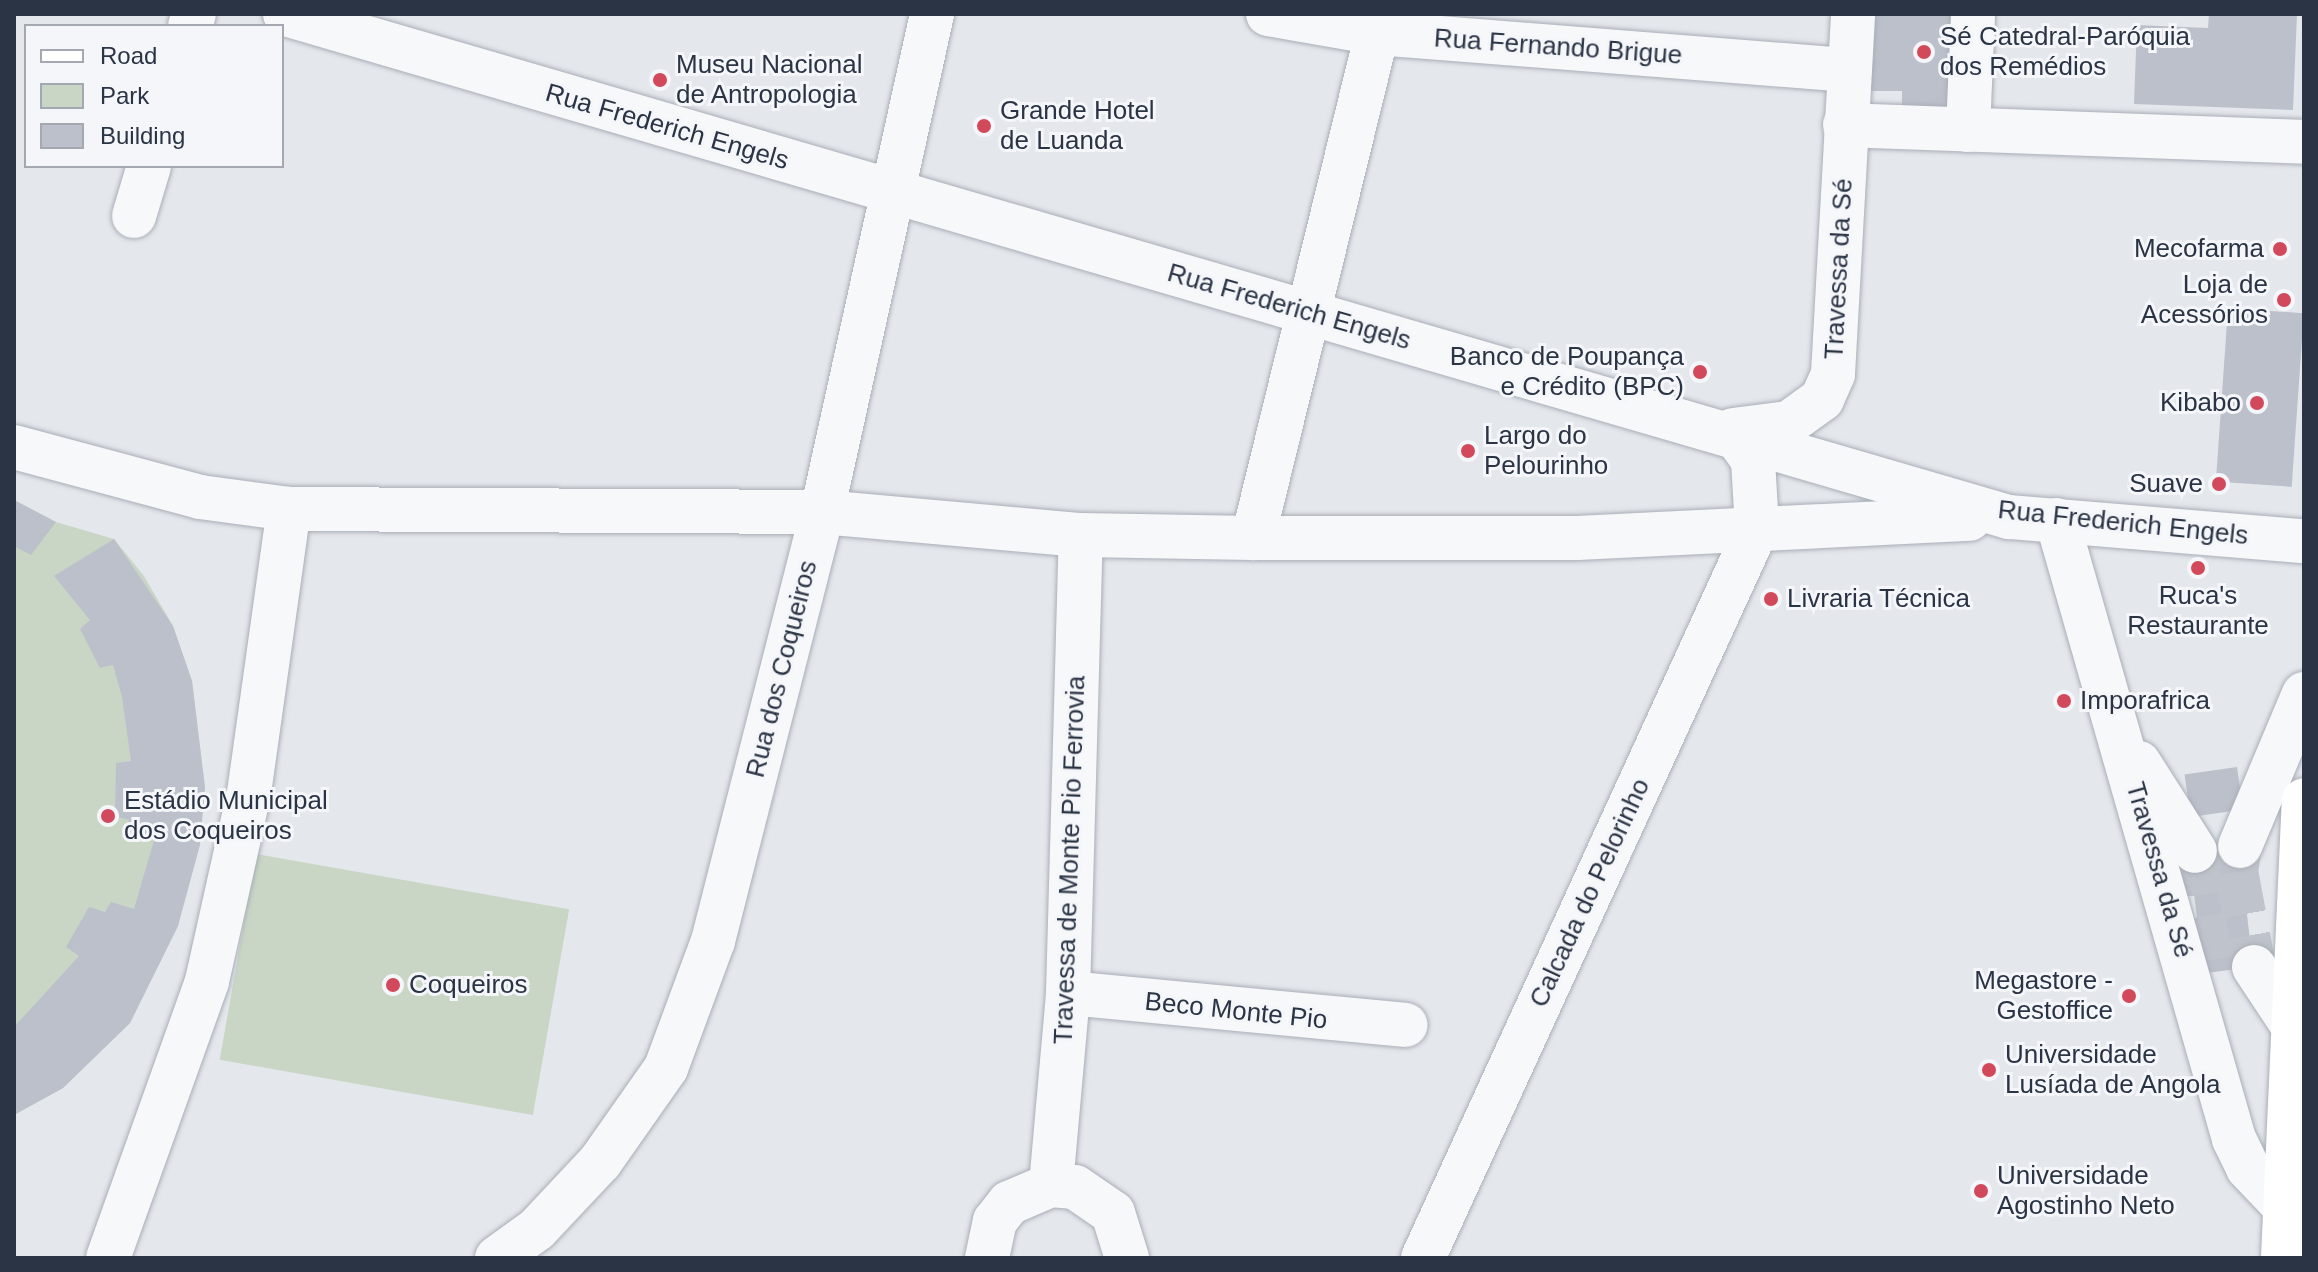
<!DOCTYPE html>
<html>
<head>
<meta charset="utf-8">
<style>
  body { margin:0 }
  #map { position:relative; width:2318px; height:1272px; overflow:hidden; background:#e4e7ec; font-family:Arial,sans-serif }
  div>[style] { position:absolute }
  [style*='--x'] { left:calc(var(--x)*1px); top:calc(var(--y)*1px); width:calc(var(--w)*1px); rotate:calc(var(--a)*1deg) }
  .green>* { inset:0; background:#c9d6c5; transform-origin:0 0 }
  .building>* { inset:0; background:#bbc0ca; transform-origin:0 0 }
  .minor-tunnel>* { height:44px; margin-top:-22px; transform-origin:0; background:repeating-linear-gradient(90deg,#bfc3cb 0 44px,transparent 0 66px) }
  .roads { filter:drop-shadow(0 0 2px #a9aeb7) drop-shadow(0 0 2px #a9aeb7) }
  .minor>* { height:44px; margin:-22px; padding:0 22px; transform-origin:22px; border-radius:22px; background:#f7f8fa }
  .major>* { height:44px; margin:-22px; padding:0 22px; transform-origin:22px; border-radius:22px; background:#fff }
  .dots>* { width:22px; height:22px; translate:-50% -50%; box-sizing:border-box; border:4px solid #f4f6f9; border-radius:50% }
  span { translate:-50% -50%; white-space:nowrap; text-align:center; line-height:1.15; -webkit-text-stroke:6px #f4f6f9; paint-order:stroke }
  .poi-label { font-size:26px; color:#2b3445 }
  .left { translate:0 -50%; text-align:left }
  .right { translate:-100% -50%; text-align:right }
  .street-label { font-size:26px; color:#2b3445 }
  .frame { position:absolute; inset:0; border:16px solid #2b3445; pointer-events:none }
  .legend { position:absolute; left:24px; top:24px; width:260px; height:144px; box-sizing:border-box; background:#f4f6f9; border:2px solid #a4a8b1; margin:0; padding:10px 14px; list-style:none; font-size:24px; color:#2b3445 }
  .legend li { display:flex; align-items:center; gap:16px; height:40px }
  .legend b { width:40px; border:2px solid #a4a8b1 }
</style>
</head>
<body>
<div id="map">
  <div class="green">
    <div style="clip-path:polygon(14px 500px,56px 522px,114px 539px,144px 576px,173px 626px,192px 681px,205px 788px,178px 926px,130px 1023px,63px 1088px,14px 1115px)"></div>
    <div style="left:256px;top:854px;width:318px;height:209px;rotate:10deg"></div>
  </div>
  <div class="building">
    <div style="clip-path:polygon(1857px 14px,1994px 14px,1992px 97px,1955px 96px,1955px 112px,1902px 112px,1902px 91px,1855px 91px)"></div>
    <div style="clip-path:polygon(2209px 14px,2297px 14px,2293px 110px,2134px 104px,2137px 25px,2208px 28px)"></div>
    <div style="left:2228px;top:308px;width:76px;height:174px;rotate:4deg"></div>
    <div style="clip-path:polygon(14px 500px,56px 522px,31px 555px,14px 546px)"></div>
    <div style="clip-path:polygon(114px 539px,173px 626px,192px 681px,205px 788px,200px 845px,178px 926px,130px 1023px,63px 1088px,14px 1115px,14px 1027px,79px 956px,66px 947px,89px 907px,105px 912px,111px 902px,134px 909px,155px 837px,127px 831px,129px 820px,115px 816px,116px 763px,131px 761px,122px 697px,113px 665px,100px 668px,80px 629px,90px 620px,54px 576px)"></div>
    <div style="left:2237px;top:767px;width:43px;height:53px;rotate:82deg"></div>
    <div style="left:2239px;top:850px;width:118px;height:50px;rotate:83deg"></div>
  </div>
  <div class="minor-tunnel">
    <div style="--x:2240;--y:846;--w:25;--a:99"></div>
    <div style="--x:2236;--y:871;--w:98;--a:79.4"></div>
    <div style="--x:2195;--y:851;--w:122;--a:82"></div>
  </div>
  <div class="roads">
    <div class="minor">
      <div style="--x:285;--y:14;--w:1796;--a:16.27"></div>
      <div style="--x:2009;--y:517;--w:296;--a:4.7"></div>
      <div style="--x:1268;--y:14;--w:111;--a:9.9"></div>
      <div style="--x:1377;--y:33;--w:473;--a:4.5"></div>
      <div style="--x:190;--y:26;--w:13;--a:-72"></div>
      <div style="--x:1845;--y:125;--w:459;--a:2.1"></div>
      <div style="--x:1968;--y:130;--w:116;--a:-87.5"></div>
      <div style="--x:134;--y:216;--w:52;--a:-73.3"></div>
      <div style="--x:1733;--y:430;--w:56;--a:-7.1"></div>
      <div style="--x:1789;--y:423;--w:41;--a:-36"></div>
      <div style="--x:1822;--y:399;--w:27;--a:-66"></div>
      <div style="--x:1833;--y:374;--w:361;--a:-86.8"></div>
      <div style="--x:14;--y:447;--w:193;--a:15"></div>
      <div style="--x:200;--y:497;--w:90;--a:7.7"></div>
      <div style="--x:289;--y:509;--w:533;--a:0.32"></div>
      <div style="--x:822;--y:512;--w:260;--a:5.1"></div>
      <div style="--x:1081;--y:535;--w:172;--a:1"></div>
      <div style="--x:1253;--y:538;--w:324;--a:0"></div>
      <div style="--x:1577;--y:538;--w:393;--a:-2.8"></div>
      <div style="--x:2057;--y:520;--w:644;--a:74.04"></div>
      <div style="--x:2234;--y:1139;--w:32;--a:64"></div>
      <div style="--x:2248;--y:1168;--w:52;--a:46.5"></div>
      <div style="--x:1253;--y:538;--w:520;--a:-76.2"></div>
      <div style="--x:2139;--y:763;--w:104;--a:57.5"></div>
      <div style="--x:2240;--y:846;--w:165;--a:-67.2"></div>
      <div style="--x:2254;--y:967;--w:67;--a:56.5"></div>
      <div style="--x:1068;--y:993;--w:339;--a:5.4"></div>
      <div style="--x:1051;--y:1185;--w:193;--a:-84.9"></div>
      <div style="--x:1068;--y:993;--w:458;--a:-88.4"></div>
      <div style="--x:108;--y:1258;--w:294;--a:-70.3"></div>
      <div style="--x:207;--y:981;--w:193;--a:-77.4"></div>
      <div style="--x:249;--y:793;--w:287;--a:-82"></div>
      <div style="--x:497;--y:1258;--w:49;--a:-35.9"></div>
      <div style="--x:537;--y:1229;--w:92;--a:-46.8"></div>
      <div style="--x:600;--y:1162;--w:115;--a:-54.9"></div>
      <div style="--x:666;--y:1068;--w:135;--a:-69.7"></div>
      <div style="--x:713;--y:941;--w:443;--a:-75.7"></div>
      <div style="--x:822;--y:512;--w:510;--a:-77.54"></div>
      <div style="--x:987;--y:1258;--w:38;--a:-78"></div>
      <div style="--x:995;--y:1221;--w:23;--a:-52"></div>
      <div style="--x:1009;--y:1203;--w:46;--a:-23.2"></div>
      <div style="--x:1051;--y:1185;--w:24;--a:5"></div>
      <div style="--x:1075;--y:1187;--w:46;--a:34.4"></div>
      <div style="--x:1113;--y:1213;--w:47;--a:72.7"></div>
      <div style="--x:1423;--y:1258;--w:803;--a:-65.41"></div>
      <div style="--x:1757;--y:528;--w:68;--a:-93.4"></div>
      <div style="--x:1753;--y:460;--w:27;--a:-126"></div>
    </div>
    <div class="major">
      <div style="--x:2283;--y:1258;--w:458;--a:-87.4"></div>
    </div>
  </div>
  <div class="dots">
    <div style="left:1924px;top:52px;background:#d1495b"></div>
    <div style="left:660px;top:80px;background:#d1495b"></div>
    <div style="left:984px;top:126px;background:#d1495b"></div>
    <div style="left:2280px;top:249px;background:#d1495b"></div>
    <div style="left:2284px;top:300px;background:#d1495b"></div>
    <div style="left:1700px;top:372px;background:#d1495b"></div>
    <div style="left:2257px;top:403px;background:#d1495b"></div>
    <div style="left:1468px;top:451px;background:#d1495b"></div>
    <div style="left:2219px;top:484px;background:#d1495b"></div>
    <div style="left:2198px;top:568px;background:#d1495b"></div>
    <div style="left:1771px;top:599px;background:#d1495b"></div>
    <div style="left:2064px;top:701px;background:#d1495b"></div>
    <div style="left:108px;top:816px;background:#d1495b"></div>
    <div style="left:393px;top:985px;background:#d1495b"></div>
    <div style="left:2129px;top:996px;background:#d1495b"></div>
    <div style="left:1989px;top:1070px;background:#d1495b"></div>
    <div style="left:1981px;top:1191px;background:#d1495b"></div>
  </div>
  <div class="poi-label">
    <span class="left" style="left:1940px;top:52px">Sé Catedral-Paróquia<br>dos Remédios</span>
    <span class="left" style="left:676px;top:80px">Museu Nacional<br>de Antropologia</span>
    <span class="left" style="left:1000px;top:126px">Grande Hotel<br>de Luanda</span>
    <span class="right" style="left:2264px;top:249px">Mecofarma</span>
    <span class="right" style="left:2268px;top:300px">Loja de<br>Acessórios</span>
    <span class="right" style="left:1684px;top:372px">Banco de Poupança<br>e Crédito (BPC)</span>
    <span class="right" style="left:2241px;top:403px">Kibabo</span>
    <span class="left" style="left:1484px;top:451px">Largo do<br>Pelourinho</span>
    <span class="right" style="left:2203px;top:484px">Suave</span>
    <span style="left:2198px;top:611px">Ruca's<br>Restaurante</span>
    <span class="left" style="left:1787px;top:599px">Livraria Técnica</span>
    <span class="left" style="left:2080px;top:701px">Imporafrica</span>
    <span class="left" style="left:124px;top:816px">Estádio Municipal<br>dos Coqueiros</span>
    <span class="right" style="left:2113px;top:996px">Megastore -<br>Gestoffice</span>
    <span class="left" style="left:409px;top:985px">Coqueiros</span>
    <span class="left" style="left:2005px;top:1070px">Universidade<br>Lusíada de Angola</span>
    <span class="left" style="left:1997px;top:1191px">Universidade<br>Agostinho Neto</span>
  </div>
  <div class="street-label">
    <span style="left:1558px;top:47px;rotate:4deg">Rua Fernando Brigue</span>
    <span style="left:667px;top:127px;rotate:16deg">Rua Frederich Engels</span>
    <span style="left:1839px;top:269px;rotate:-87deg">Travessa da Sé</span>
    <span style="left:1289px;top:307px;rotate:16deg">Rua Frederich Engels</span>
    <span style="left:2123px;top:523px;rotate:6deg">Rua Frederich Engels</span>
    <span style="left:782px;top:669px;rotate:-76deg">Rua dos Coqueiros</span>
    <span style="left:1070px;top:860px;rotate:-88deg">Travessa de Monte Pio Ferrovia</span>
    <span style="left:2159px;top:870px;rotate:74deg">Travessa da Sé</span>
    <span style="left:1590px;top:893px;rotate:-65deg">Calcada do Pelorinho</span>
    <span style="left:1236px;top:1011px;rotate:6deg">Beco Monte Pio</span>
  </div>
  <div class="frame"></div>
  <ul class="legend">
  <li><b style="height:10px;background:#fff"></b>Road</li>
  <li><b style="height:22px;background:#c9d6c5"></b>Park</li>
  <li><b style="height:22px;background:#bbc0ca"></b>Building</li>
  </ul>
</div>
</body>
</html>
